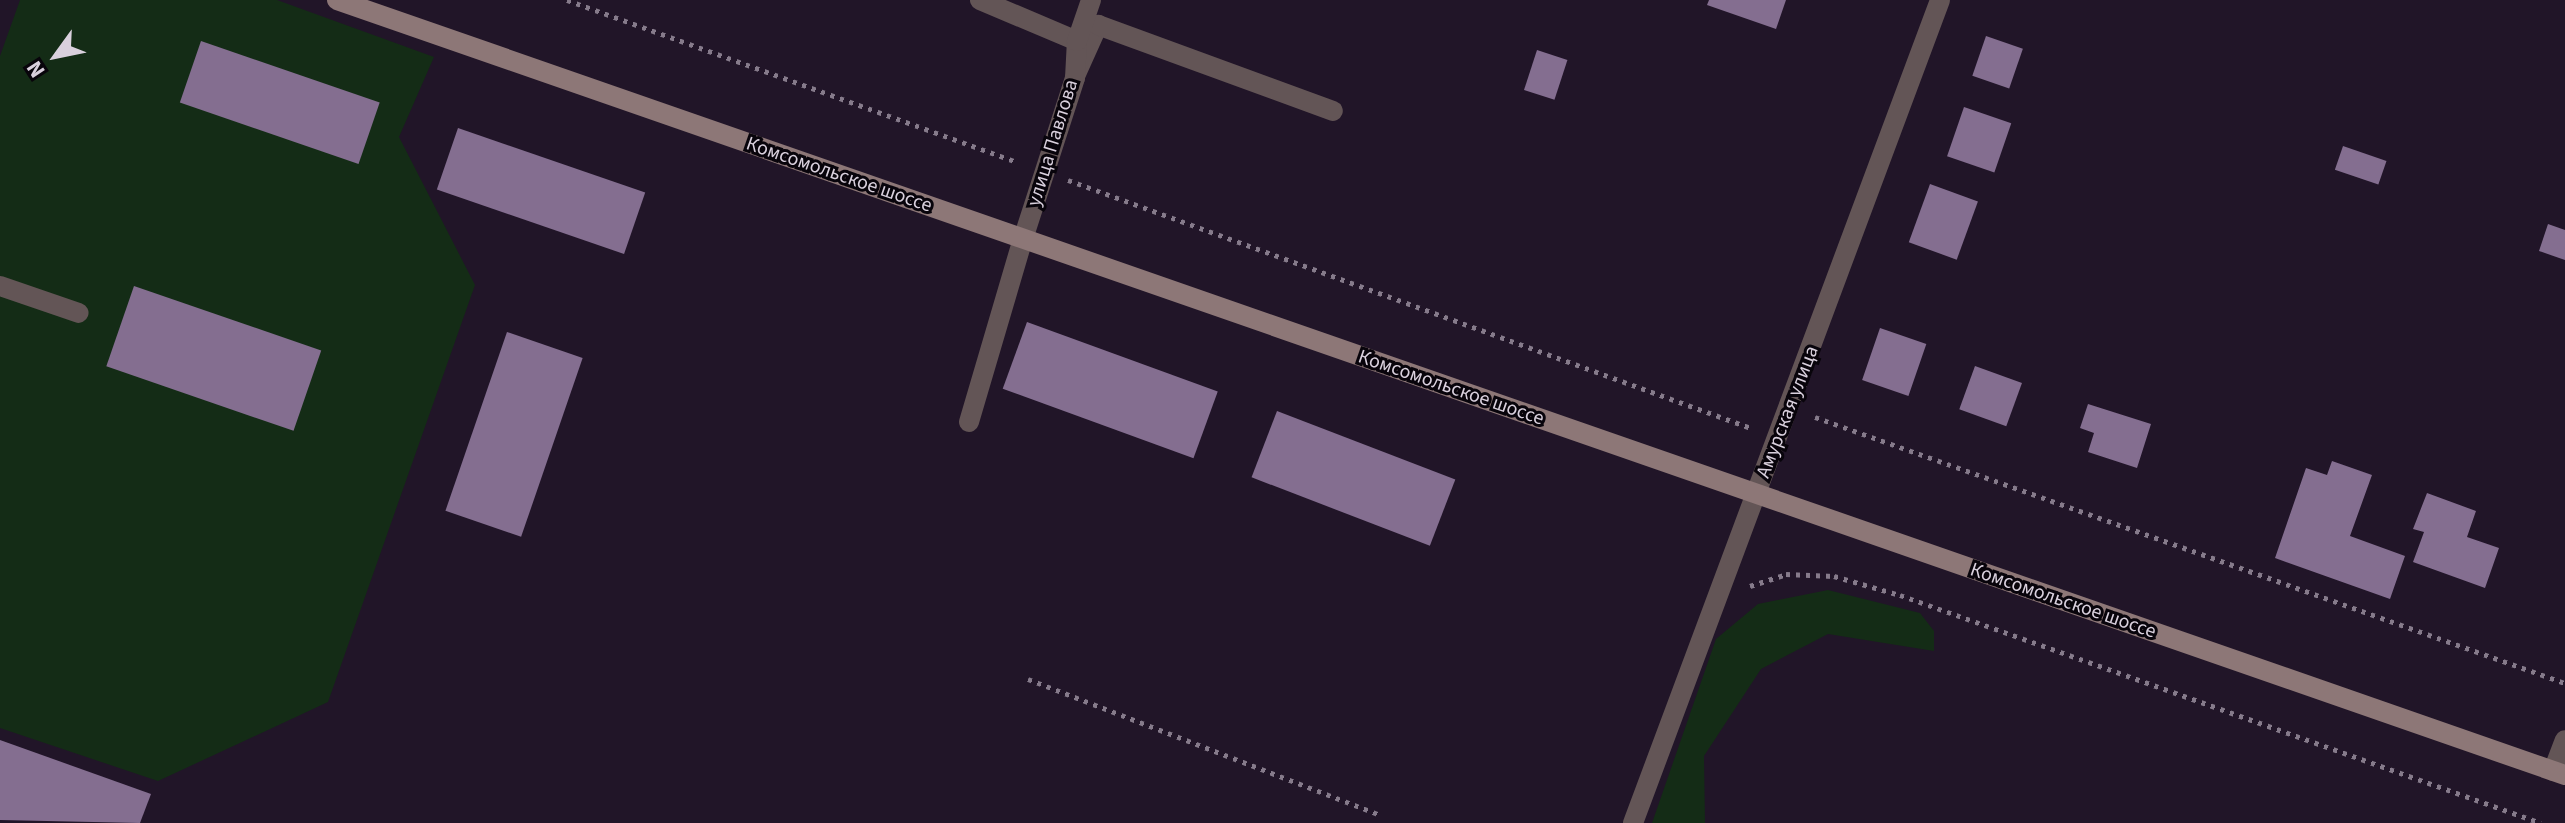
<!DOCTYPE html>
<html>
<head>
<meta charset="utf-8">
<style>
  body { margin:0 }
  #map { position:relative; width:2565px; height:823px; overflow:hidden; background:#211528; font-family:"Source Sans 3",sans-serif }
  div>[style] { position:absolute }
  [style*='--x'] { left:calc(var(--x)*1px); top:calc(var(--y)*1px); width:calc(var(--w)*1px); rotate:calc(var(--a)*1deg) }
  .green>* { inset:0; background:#142c16 }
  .building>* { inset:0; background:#846e90; transform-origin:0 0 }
  .path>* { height:5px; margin-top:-2.5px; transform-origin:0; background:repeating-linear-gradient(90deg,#867b8b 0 4px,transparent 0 10px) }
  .lane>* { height:20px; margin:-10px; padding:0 10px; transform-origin:10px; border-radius:10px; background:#635556 }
  .street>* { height:20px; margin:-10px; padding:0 10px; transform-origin:10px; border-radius:10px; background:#635556 }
  .secondary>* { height:20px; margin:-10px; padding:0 10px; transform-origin:10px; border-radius:10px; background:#8d7777 }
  span { translate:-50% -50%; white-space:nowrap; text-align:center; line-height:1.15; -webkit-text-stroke:6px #08040b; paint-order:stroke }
  .street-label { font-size:20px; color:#d9d0dd }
  .north { position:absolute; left:16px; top:16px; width:80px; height:80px; -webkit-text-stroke:6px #08040b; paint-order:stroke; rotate:237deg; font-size:22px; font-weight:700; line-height:32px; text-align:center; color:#d9d0dd }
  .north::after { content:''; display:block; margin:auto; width:28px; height:36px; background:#d9d0dd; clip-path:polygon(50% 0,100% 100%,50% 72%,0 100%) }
</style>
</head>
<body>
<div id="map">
  <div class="green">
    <div style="clip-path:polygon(20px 0,277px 0,434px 57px,399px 137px,475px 285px,328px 702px,158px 781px,0 728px,0 56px)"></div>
    <div style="clip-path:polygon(1828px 590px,1920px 613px,1934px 631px,1934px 651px,1828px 634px,1761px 669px,1704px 756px,1705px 823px,1652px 823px,1716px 639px,1758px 604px)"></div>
  </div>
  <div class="building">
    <div style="clip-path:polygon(1709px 0,1786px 0,1776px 29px,1707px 5px)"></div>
    <div style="left:1986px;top:36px;width:39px;height:42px;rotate:19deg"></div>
    <div style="left:201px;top:41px;width:189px;height:65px;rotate:19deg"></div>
    <div style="left:1537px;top:50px;width:32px;height:42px;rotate:18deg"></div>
    <div style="left:1964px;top:107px;width:50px;height:52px;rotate:19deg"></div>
    <div style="left:458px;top:128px;width:198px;height:65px;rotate:19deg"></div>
    <div style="left:2343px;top:146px;width:46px;height:25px;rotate:19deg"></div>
    <div style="left:1930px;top:184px;width:51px;height:62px;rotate:20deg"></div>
    <div style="clip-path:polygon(2548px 224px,2565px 230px,2565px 260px,2539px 251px)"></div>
    <div style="left:134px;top:286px;width:198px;height:85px;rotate:19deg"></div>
    <div style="left:1027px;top:322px;width:203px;height:71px;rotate:20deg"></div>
    <div style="left:1880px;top:328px;width:49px;height:55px;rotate:19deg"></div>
    <div style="left:507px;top:332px;width:80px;height:189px;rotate:19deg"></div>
    <div style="left:1975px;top:366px;width:50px;height:46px;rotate:20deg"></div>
    <div style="clip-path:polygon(2088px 404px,2151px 424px,2137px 468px,2088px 452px,2094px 433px,2080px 428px)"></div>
    <div style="left:1277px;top:411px;width:191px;height:71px;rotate:21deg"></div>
    <div style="clip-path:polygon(2332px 461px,2372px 475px,2350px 536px,2405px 556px,2390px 599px,2275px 558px,2306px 468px,2327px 475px)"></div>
    <div style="clip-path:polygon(2427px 493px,2476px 511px,2467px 537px,2499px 548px,2485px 588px,2413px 562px,2424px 532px,2413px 529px)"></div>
    <div style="clip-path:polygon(0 740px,151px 794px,140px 823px,0 820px)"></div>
  </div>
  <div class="path">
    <div style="--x:567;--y:0;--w:479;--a:19.8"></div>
    <div style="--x:1068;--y:180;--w:727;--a:19.96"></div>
    <div style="--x:1815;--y:417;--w:796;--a:19.53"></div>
    <div style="--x:1750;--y:586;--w:38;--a:-18"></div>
    <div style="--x:1786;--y:574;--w:48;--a:2.4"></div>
    <div style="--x:1834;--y:576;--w:69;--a:16.1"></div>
    <div style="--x:1900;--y:595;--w:680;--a:19.58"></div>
    <div style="--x:1028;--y:679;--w:375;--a:21.1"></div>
  </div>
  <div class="lane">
    <div style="--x:980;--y:0;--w:105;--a:22.9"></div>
    <div style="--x:1076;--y:74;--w:54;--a:-65.8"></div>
    <div style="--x:1098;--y:25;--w:250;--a:20.1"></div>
    <div style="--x:0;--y:286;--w:83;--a:18.9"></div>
    <div style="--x:969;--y:422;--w:191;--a:-73.6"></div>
  </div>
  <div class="street">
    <div style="--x:1023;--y:239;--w:169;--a:-72.1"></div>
    <div style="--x:1075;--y:78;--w:37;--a:-87"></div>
    <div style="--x:1077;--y:41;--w:43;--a:-71.1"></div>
    <div style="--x:2553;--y:771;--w:33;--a:-69"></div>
    <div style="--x:1633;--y:823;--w:878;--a:-69.54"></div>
  </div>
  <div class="secondary">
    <div style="--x:337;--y:0;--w:2359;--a:19.18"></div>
  </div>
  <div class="street-label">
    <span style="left:1053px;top:143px;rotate:-73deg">улица Павлова</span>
    <span style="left:839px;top:175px;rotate:19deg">Комсомольское шоссе</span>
    <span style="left:1451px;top:388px;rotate:19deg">Комсомольское шоссе</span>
    <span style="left:1788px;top:412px;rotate:-69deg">Амурская улица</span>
    <span style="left:2063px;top:601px;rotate:19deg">Комсомольское шоссе</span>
  </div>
  <div class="north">N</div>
</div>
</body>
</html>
